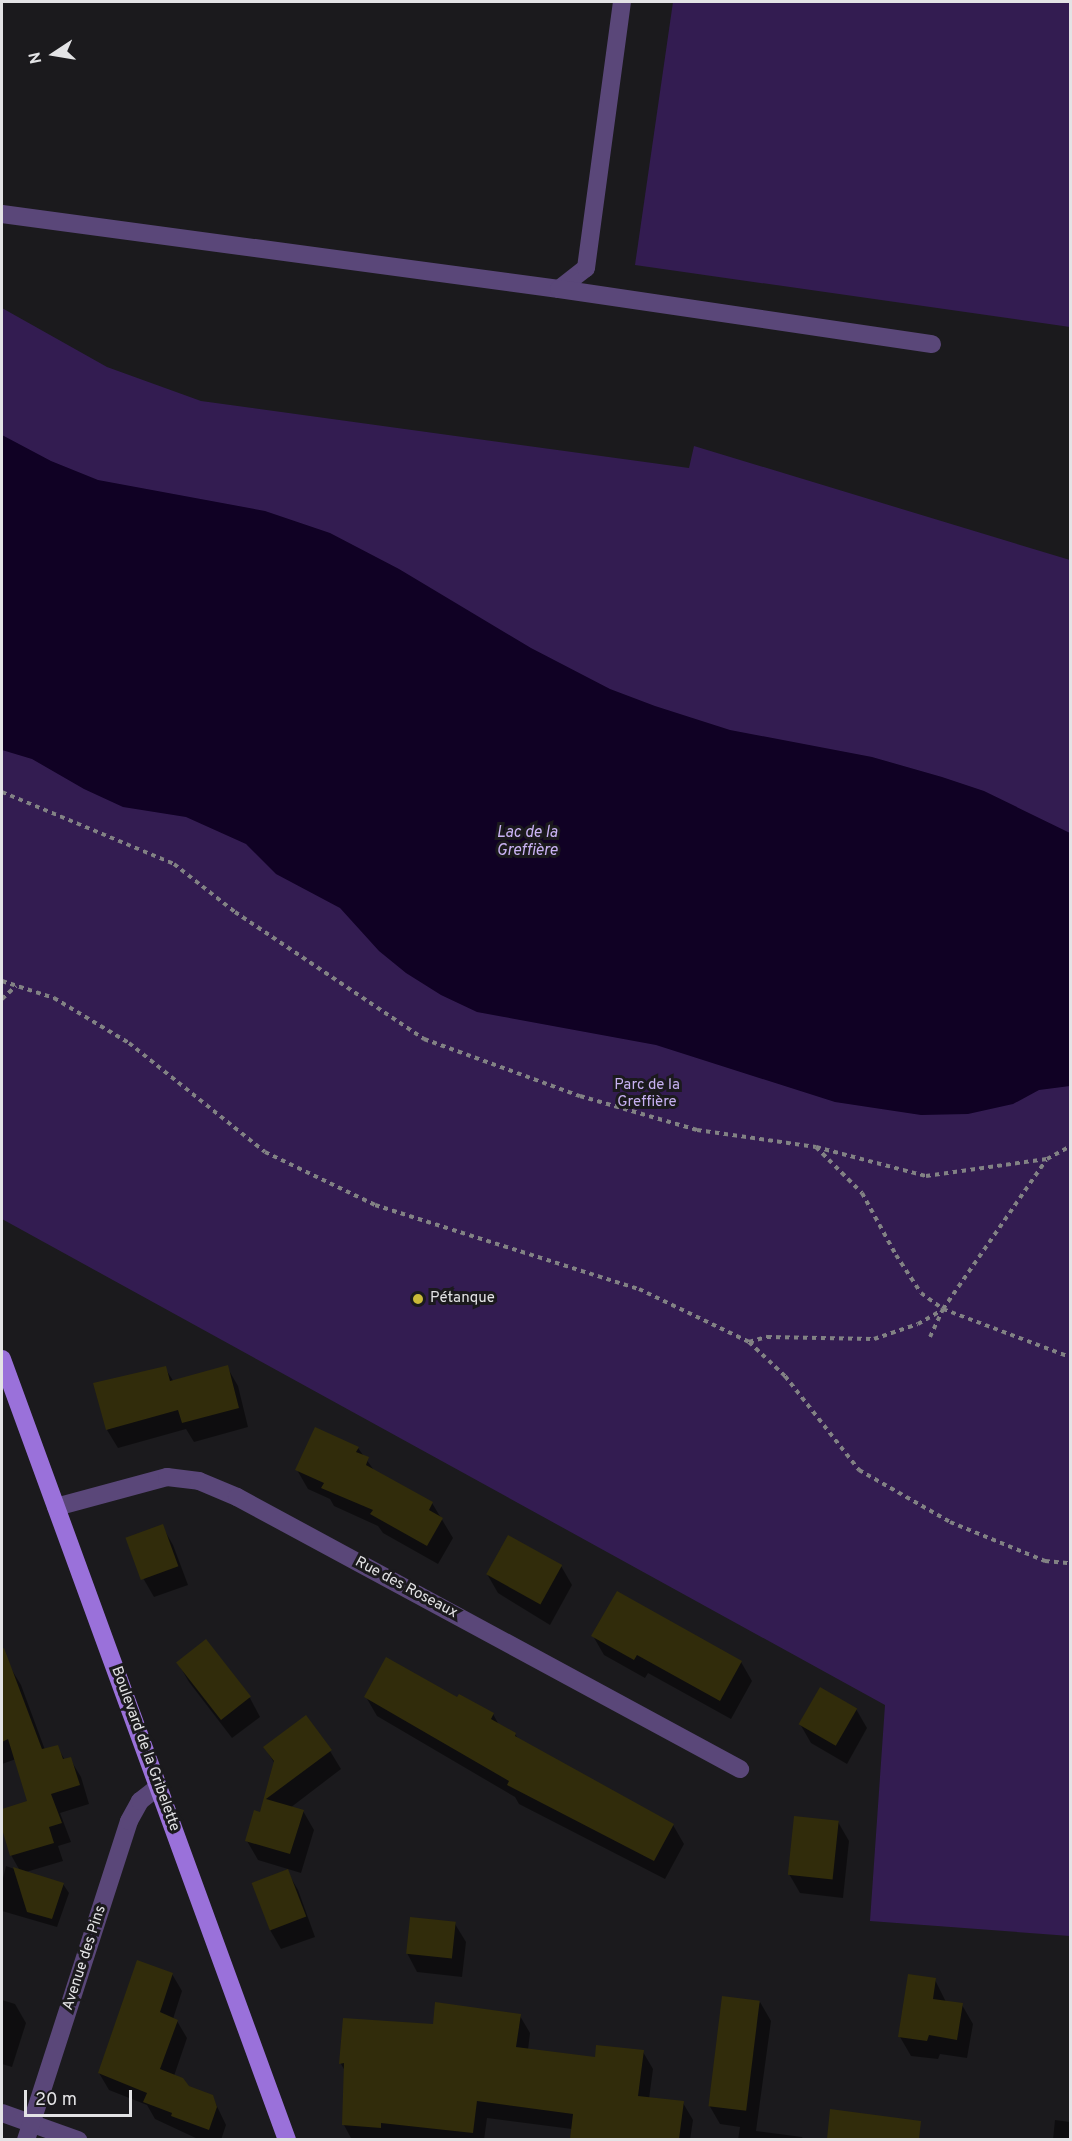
<!DOCTYPE html>
<html>
<head>
<meta charset="utf-8">
<style>
  body { margin:0 }
  #map { position:relative; width:1072px; height:2141px; overflow:hidden; background:#1b1a1d; font-family:Overpass,sans-serif }
  div>[style] { position:absolute }
  [style*='--x'] { left:calc(var(--x)*1px); top:calc(var(--y)*1px); width:calc(var(--w)*1px); rotate:calc(var(--a)*1deg) }
  .green>* { inset:0; background:#331c51 }
  .water>* { inset:0; background:#100124 }
  .shadow>* { inset:0; background:#0007 }
  .building>* { inset:0; background:#312c0b; transform-origin:0 0 }
  .path>* { height:4px; margin-top:-2px; transform-origin:0; background:repeating-linear-gradient(90deg,#828284 0 4.5px,transparent 0 9px) }
  .minor>* { height:18px; margin:-9px; padding:0 9px; transform-origin:9px; border-radius:9px; background:#5a4779 }
  .major>* { height:18px; margin:-9px; padding:0 9px; transform-origin:9px; border-radius:9px; background:#9a71da }
  .dots>* { width:16px; height:16px; translate:-50% -50%; box-sizing:border-box; border:3px solid #1b1a1d; border-radius:50% }
  span { translate:-50% -50%; white-space:nowrap; text-align:center; line-height:1.15; -webkit-text-stroke:6px #1b1a1d; paint-order:stroke }
  .park-label { font-size:15px; color:#c7b1f1 }
  .poi-label { font-size:15px; color:#e3e3e5 }
  .left { translate:0 -50%; text-align:left }
  .street-label { font-size:15px; color:#e3e3e5 }
  .water-label { font-size:16px; color:#cab3f4; font-style:italic }
  .frame { position:absolute; inset:0; border:3px solid #e3e3e5; pointer-events:none }
  .north { position:absolute; left:24px; top:24px; width:60px; height:60px; -webkit-text-stroke:4px #1b1a1d; paint-order:stroke; rotate:258deg; font-size:16px; font-weight:700; line-height:24px; text-align:center; color:#e3e3e5 }
  .north::after { content:''; display:block; margin:auto; width:21px; height:27px; background:#e3e3e5; clip-path:polygon(50% 0,100% 100%,50% 72%,0 100%) }
  .scale { position:absolute; left:24px; top:2090px; width:108px; height:27px; box-sizing:border-box; border:3px solid #e3e3e5; border-top:0; padding-left:8px; font-size:18px; line-height:21px; white-space:nowrap; color:#e3e3e5; -webkit-text-stroke:4px #1b1a1d; paint-order:stroke }
</style>
</head>
<body>
<div id="map">
  <div class="green">
    <div style="clip-path:polygon(673px 2px,1070px 2px,1070px 327px,635px 265px)"></div>
    <div style="clip-path:polygon(2px 308px,107px 367px,201px 401px,689px 468px,694px 446px,1070px 560px,1070px 1936px,870px 1921px,885px 1705px,2px 1219px)"></div>
  </div>
  <div class="water">
    <div style="clip-path:polygon(2px 435px,51px 461px,98px 480px,265px 511px,330px 533px,399px 569px,531px 648px,610px 689px,655px 706px,730px 730px,872px 757px,942px 777px,984px 791px,1070px 833px,1070px 1086px,1039px 1090px,1013px 1104px,968px 1114px,921px 1115px,835px 1102px,656px 1045px,477px 1012px,441px 995px,406px 973px,379px 951px,340px 908px,276px 874px,246px 844px,186px 817px,123px 807px,84px 789px,32px 759px,2px 750px)"></div>
  </div>
  <div class="shadow">
    <div style="clip-path:polygon(227px 1367px,238px 1386px,248px 1427px,194px 1442px,186px 1429px,118px 1448px,107px 1430px,165px 1368px,174px 1382px)"></div>
    <div style="clip-path:polygon(358px 1448px,376px 1473px,432px 1503px,453px 1538px,438px 1564px,383px 1533px,378px 1526px,334px 1506px,330px 1499px,308px 1489px,297px 1470px)"></div>
    <div style="clip-path:polygon(162px 1526px,173px 1545px,188px 1585px,154px 1597px,143px 1578px)"></div>
    <div style="clip-path:polygon(561px 1566px,572px 1585px,550px 1625px,498px 1593px,487px 1574px)"></div>
    <div style="clip-path:polygon(593px 1636px,741px 1662px,752px 1681px,731px 1719px,648px 1673px,645px 1678px,604px 1655px)"></div>
    <div style="clip-path:polygon(178px 1663px,250px 1698px,260px 1717px,232px 1738px,189px 1682px)"></div>
    <div style="clip-path:polygon(10px 1667px,21px 1685px,45px 1750px,57px 1747px,65px 1760px,70px 1759px,81px 1777px,89px 1804px,60px 1813px,71px 1842px,58px 1846px,63px 1861px,26px 1872px,63px 1884px,69px 1893px,57px 1927px,2px 1911px,2px 1882px,6px 1866px,20px 1871px,11px 1855px,2px 1823px,2px 1810px,29px 1802px,16px 1759px,2px 1764px,2px 1670px)"></div>
    <div style="clip-path:polygon(366px 1697px,458px 1699px,493px 1714px,499px 1725px,515px 1734px,519px 1740px,673px 1825px,684px 1844px,665px 1879px,519px 1804px,515px 1797px,377px 1716px)"></div>
    <div style="clip-path:polygon(856px 1709px,867px 1728px,847px 1764px,811px 1743px,800px 1724px)"></div>
    <div style="clip-path:polygon(265px 1748px,330px 1751px,341px 1769px,290px 1808px,303px 1811px,314px 1830px,301px 1873px,258px 1860px,247px 1841px,261px 1814px,275px 1764px)"></div>
    <div style="clip-path:polygon(838px 1822px,849px 1841px,843px 1898px,800px 1893px,789px 1874px)"></div>
    <div style="clip-path:polygon(287px 1871px,298px 1890px,315px 1937px,281px 1949px,270px 1930px,253px 1883px)"></div>
    <div style="clip-path:polygon(455px 1924px,466px 1942px,462px 1977px,417px 1972px,407px 1953px)"></div>
    <div style="clip-path:polygon(172px 1974px,182px 1991px,173px 2019px,177px 2021px,187px 2038px,174px 2076px,188px 2087px,212px 2096px,226px 2125px,221px 2140px,200px 2140px,155px 2119px,147px 2105px,109px 2090px,99px 2073px)"></div>
    <div style="clip-path:polygon(935px 1980px,946px 2002px,962px 2005px,973px 2024px,967px 2058px,940px 2054px,938px 2059px,911px 2056px,900px 2037px)"></div>
    <div style="clip-path:polygon(2px 2000px,15px 2004px,26px 2023px,12px 2067px,2px 2064px)"></div>
    <div style="clip-path:polygon(760px 2002px,771px 2021px,756px 2131px,802px 2137px,804px 2140px,738px 2140px,740px 2127px,720px 2124px,709px 2105px)"></div>
    <div style="clip-path:polygon(520px 2016px,530px 2033px,528px 2050px,596px 2059px,643px 2052px,653px 2069px,649px 2099px,683px 2103px,693px 2120px,690px 2140px,571px 2140px,572px 2129px,487px 2118px,484px 2140px,352px 2140px,344px 2125px,345px 2071px,341px 2064px,344px 2019px,434px 2026px)"></div>
    <div style="clip-path:polygon(832px 2111px,885px 2136px,885px 2140px,828px 2140px)"></div>
    <div style="clip-path:polygon(1055px 2120px,1070px 2122px,1070px 2140px,1053px 2140px)"></div>
  </div>
  <div class="building">
    <div style="clip-path:polygon(228px 1365px,239px 1408px,182px 1423px,178px 1410px,106px 1430px,93px 1383px,166px 1366px,170px 1381px)"></div>
    <div style="clip-path:polygon(315px 1427px,359px 1447px,356px 1452px,369px 1457px,366px 1465px,433px 1502px,429px 1510px,443px 1518px,427px 1546px,370px 1514px,373px 1510px,321px 1488px,324px 1483px,295px 1470px)"></div>
    <div style="left:163px;top:1524px;width:45px;height:40px;rotate:70deg"></div>
    <div style="left:508px;top:1535px;width:62px;height:45px;rotate:29deg"></div>
    <div style="clip-path:polygon(617px 1591px,742px 1661px,720px 1701px,637px 1655px,634px 1660px,591px 1636px)"></div>
    <div style="left:206px;top:1639px;width:73px;height:38px;rotate:52deg"></div>
    <div style="clip-path:polygon(4px 1648px,42px 1749px,58px 1745px,63px 1759px,71px 1757px,80px 1785px,51px 1794px,62px 1823px,49px 1827px,54px 1843px,10px 1856px,2px 1829px,2px 1809px,27px 1801px,8px 1739px,2px 1742px,2px 1649px)"></div>
    <div style="clip-path:polygon(386px 1657px,457px 1697px,459px 1694px,494px 1713px,491px 1719px,516px 1733px,515px 1736px,674px 1824px,654px 1861px,507px 1785px,509px 1781px,364px 1697px)"></div>
    <div style="left:820px;top:1687px;width:43px;height:43px;rotate:30deg"></div>
    <div style="clip-path:polygon(306px 1715px,332px 1750px,266px 1799px,304px 1810px,290px 1854px,245px 1841px,254px 1810px,260px 1812px,274px 1761px,263px 1747px)"></div>
    <div style="left:794px;top:1816px;width:45px;height:59px;rotate:6deg"></div>
    <div style="clip-path:polygon(13px 1867px,64px 1883px,52px 1919px,27px 1912px)"></div>
    <div style="left:288px;top:1869px;width:51px;height:39px;rotate:69deg"></div>
    <div style="left:410px;top:1917px;width:46px;height:37px;rotate:6deg"></div>
    <div style="clip-path:polygon(137px 1960px,173px 1973px,160px 2012px,178px 2020px,160px 2069px,183px 2078px,189px 2086px,213px 2095px,217px 2107px,209px 2130px,171px 2116px,172px 2113px,143px 2102px,147px 2093px,98px 2073px)"></div>
    <div style="clip-path:polygon(908px 1974px,936px 1978px,933px 1999px,963px 2003px,957px 2040px,929px 2035px,927px 2041px,898px 2037px)"></div>
    <div style="left:722px;top:1996px;width:38px;height:111px;rotate:7deg"></div>
    <div style="clip-path:polygon(435px 2002px,521px 2014px,516px 2047px,595px 2057px,596px 2045px,644px 2050px,638px 2096px,684px 2101px,679px 2139px,570px 2139px,573px 2114px,477px 2101px,473px 2133px,381px 2123px,381px 2128px,342px 2125px,344px 2063px,339px 2064px,343px 2018px,433px 2024px)"></div>
    <div style="clip-path:polygon(830px 2109px,921px 2121px,919px 2139px,827px 2139px)"></div>
  </div>
  <div class="path">
    <div style="--x:2;--y:792;--w:186;--a:22.7"></div>
    <div style="--x:174;--y:864;--w:78;--a:38.2"></div>
    <div style="--x:235;--y:912;--w:228;--a:33.9"></div>
    <div style="--x:424;--y:1039;--w:166;--a:20.1"></div>
    <div style="--x:580;--y:1096;--w:122;--a:16.2"></div>
    <div style="--x:697;--y:1130;--w:120;--a:8.1"></div>
    <div style="--x:816;--y:1147;--w:114;--a:14.8"></div>
    <div style="--x:926;--y:1176;--w:122;--a:-8"></div>
    <div style="--x:1047;--y:1159;--w:26;--a:-29"></div>
    <div style="--x:2;--y:981;--w:55;--a:18.1"></div>
    <div style="--x:54;--y:998;--w:87;--a:31"></div>
    <div style="--x:129;--y:1043;--w:174;--a:38.7"></div>
    <div style="--x:265;--y:1152;--w:122;--a:25.7"></div>
    <div style="--x:375;--y:1205;--w:277;--a:17.7"></div>
    <div style="--x:639;--y:1289;--w:122;--a:25.7"></div>
    <div style="--x:749;--y:1342;--w:50;--a:43.4"></div>
    <div style="--x:785;--y:1376;--w:120;--a:51.8"></div>
    <div style="--x:859;--y:1470;--w:105;--a:29.7"></div>
    <div style="--x:950;--y:1522;--w:103;--a:22.3"></div>
    <div style="--x:1045;--y:1561;--w:25;--a:5"></div>
    <div style="--x:2;--y:999;--w:19;--a:-43"></div>
    <div style="--x:816;--y:1147;--w:65;--a:45"></div>
    <div style="--x:862;--y:1193;--w:71;--a:61.3"></div>
    <div style="--x:896;--y:1255;--w:45;--a:56.7"></div>
    <div style="--x:921;--y:1293;--w:27;--a:36"></div>
    <div style="--x:943;--y:1309;--w:136;--a:20.7"></div>
    <div style="--x:930;--y:1337;--w:31;--a:-65"></div>
    <div style="--x:943;--y:1309;--w:181;--a:-55.3"></div>
    <div style="--x:749;--y:1342;--w:19;--a:-16"></div>
    <div style="--x:767;--y:1337;--w:107;--a:1.1"></div>
    <div style="--x:874;--y:1339;--w:46;--a:-18.8"></div>
    <div style="--x:918;--y:1324;--w:28;--a:-30"></div>
  </div>
  <div class="minor">
    <div style="--x:2;--y:214;--w:562;--a:7.67"></div>
    <div style="--x:559;--y:289;--w:34;--a:-38"></div>
    <div style="--x:586;--y:268;--w:268;--a:-82.3"></div>
    <div style="--x:559;--y:289;--w:377;--a:8.4"></div>
    <div style="--x:56;--y:1507;--w:115;--a:-15.1"></div>
    <div style="--x:167;--y:1477;--w:32;--a:7"></div>
    <div style="--x:199;--y:1481;--w:41;--a:22.8"></div>
    <div style="--x:237;--y:1497;--w:572;--a:28.4"></div>
    <div style="--x:2;--y:2113;--w:81;--a:19.6"></div>
    <div style="--x:26;--y:2140;--w:335;--a:-72.1"></div>
    <div style="--x:129;--y:1821;--w:23;--a:-61"></div>
    <div style="--x:140;--y:1801;--w:24;--a:-38"></div>
  </div>
  <div class="major">
    <div style="--x:2;--y:1359;--w:831;--a:69.95"></div>
  </div>
  <div class="dots">
    <div style="left:418px;top:1299px;background:#caba39"></div>
  </div>
  <div class="park-label">
    <span style="left:647px;top:1094px">Parc de la<br>Greffière</span>
  </div>
  <div class="poi-label">
    <span class="left" style="left:430px;top:1299px">Pétanque</span>
  </div>
  <div class="street-label">
    <span style="left:406px;top:1588px;rotate:28deg">Rue des Roseaux</span>
    <span style="left:145px;top:1749px;rotate:70deg">Boulevard de la Gribelette</span>
    <span style="left:85px;top:1958px;rotate:-72deg">Avenue des Pins</span>
  </div>
  <div class="water-label">
    <span style="left:527px;top:842px">Lac de la<br>Greffière</span>
  </div>
  <div class="frame"></div>
  <div class="north">N</div>
  <div class="scale">20 m</div>
</div>
</body>
</html>
